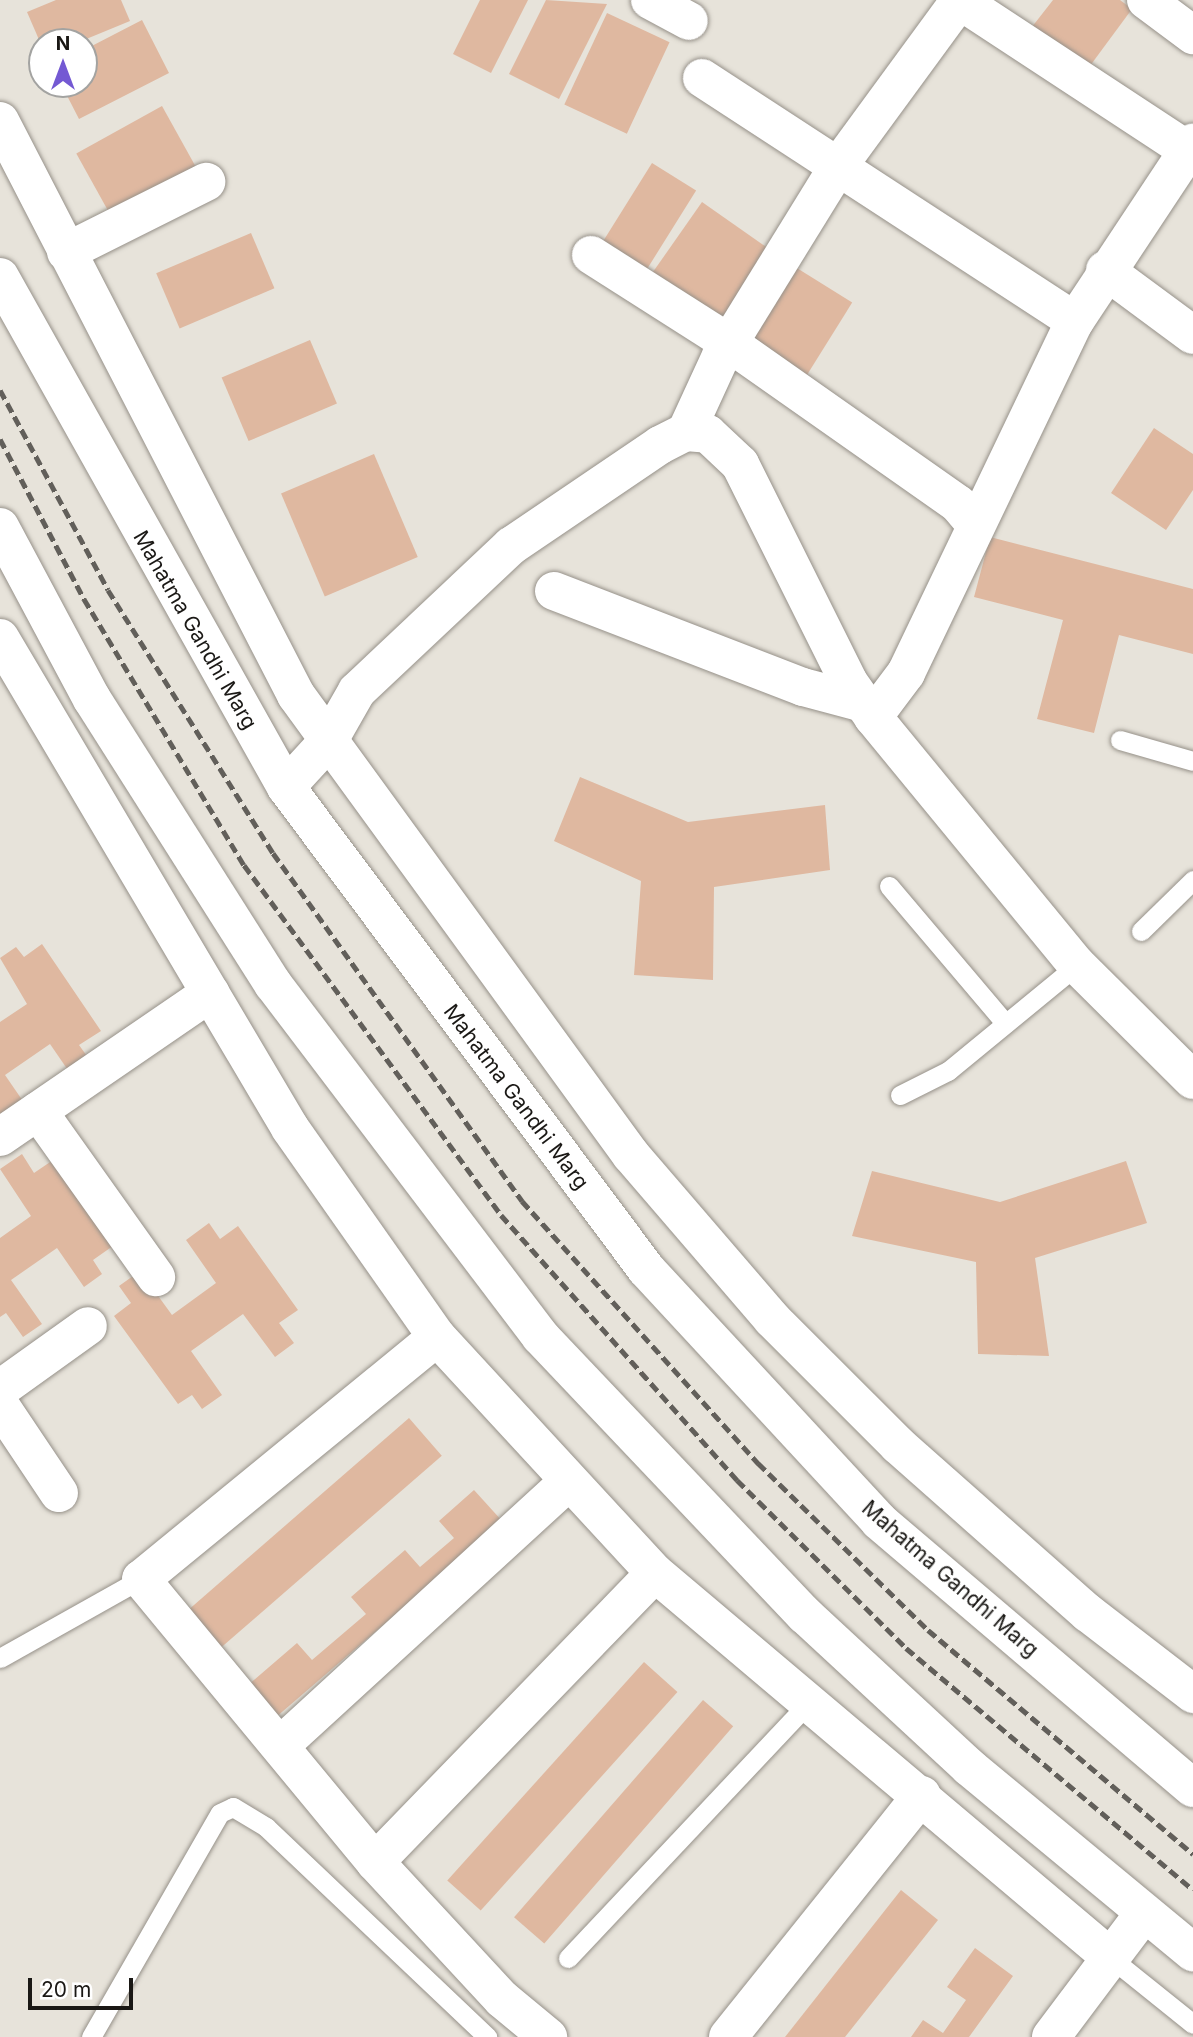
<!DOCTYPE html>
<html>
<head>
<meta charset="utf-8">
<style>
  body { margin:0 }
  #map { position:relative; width:1193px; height:2037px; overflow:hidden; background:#e7e3da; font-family:Inter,sans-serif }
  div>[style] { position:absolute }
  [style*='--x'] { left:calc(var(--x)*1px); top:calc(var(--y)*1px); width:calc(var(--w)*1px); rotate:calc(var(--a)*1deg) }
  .building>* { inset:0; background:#dfb8a0; transform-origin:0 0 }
  .roads { filter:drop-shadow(0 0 2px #969189) drop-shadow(0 0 2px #969189) }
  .lane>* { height:19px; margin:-9.5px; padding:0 9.5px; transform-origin:9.5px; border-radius:9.5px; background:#fff }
  .street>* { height:38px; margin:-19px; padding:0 19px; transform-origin:19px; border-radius:19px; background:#fff }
  .secondary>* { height:38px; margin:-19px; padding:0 19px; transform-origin:19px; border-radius:19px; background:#fff }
  .primary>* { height:38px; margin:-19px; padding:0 19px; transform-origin:19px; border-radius:19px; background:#fff }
  .rail>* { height:5px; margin-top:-2.5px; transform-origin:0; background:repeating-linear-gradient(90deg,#625f5a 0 10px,transparent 0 15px) }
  span { translate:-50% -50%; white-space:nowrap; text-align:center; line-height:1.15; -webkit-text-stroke:6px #fff; paint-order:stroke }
  .street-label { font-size:21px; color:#1a1815 }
  .north { position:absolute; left:28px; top:28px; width:70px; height:70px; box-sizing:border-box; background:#fff; border:2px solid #a3a3a1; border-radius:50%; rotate:0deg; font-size:19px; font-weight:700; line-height:28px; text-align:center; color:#1a1815 }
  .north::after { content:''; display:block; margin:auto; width:24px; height:32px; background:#7459d3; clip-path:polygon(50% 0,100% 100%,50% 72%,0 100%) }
  .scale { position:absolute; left:28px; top:1978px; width:105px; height:32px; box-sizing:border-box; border:4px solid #1a1815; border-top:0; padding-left:9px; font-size:21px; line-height:24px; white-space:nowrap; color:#1a1815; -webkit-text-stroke:5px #fff; paint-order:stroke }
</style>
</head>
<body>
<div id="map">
  <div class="building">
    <div style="clip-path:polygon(56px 0,121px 0,130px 21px,79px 42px,40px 42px,27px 12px)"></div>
    <div style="clip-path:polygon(480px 0,528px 0,491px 73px,453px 54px)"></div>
    <div style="clip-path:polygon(546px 0,607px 4px,559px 99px,509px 74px)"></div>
    <div style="clip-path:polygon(1053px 0,1120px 0,1132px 9px,1084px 74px,1028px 32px)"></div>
    <div style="left:607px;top:13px;width:69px;height:101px;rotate:25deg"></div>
    <div style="clip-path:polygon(142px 20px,169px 73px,79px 119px,61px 84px,84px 84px,84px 50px)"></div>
    <div style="left:162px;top:106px;width:73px;height:98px;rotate:61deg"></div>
    <div style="left:652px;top:163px;width:52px;height:99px;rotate:32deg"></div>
    <div style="left:702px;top:202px;width:90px;height:88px;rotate:35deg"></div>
    <div style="left:251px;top:233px;width:60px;height:103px;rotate:67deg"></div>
    <div style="left:792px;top:265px;width:71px;height:93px;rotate:32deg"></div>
    <div style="left:310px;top:340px;width:69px;height:96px;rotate:67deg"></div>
    <div style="clip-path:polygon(1154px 428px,1193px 454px,1193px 490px,1166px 530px,1111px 493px)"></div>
    <div style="left:374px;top:454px;width:112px;height:101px;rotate:67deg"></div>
    <div style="clip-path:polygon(990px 537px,1193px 589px,1193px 654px,1119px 635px,1094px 733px,1037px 719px,1063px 620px,974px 597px)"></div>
    <div style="clip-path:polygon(580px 777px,688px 822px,825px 805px,830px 870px,714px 887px,713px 980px,634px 975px,641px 881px,554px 841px)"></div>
    <div style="clip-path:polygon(42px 944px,101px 1031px,79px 1045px,92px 1063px,72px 1076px,50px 1044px,5px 1075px,27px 1107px,0 1125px,0 1022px,27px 1004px,0 958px,16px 947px,24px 957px)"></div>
    <div style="clip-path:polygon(22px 1154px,34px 1173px,59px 1156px,120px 1241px,93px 1260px,102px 1274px,84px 1287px,57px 1248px,11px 1280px,42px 1324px,23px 1337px,6px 1313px,0 1317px,0 1238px,31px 1216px,0 1169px)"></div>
    <div style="clip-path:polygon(1126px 1161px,1147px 1223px,1035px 1258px,1049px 1356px,978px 1354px,976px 1262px,852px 1236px,872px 1171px,1000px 1202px)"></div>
    <div style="clip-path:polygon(209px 1223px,220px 1239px,238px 1226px,298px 1310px,279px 1323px,294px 1343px,275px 1357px,243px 1314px,191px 1351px,222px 1395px,202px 1409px,192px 1395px,178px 1404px,114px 1316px,131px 1303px,119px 1286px,140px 1271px,172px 1315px,216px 1283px,186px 1240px)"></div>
    <div style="left:409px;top:1418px;width:50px;height:294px;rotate:49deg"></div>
    <div style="clip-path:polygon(474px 1490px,503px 1522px,268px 1724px,240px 1692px,297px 1643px,312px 1660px,366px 1614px,351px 1597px,405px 1550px,420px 1567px,454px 1538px,439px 1521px)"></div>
    <div style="left:644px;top:1662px;width:45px;height:294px;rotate:42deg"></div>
    <div style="left:703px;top:1700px;width:40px;height:288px;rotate:41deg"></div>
    <div style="clip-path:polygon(901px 1890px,938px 1920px,845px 2037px,785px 2037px)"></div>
    <div style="clip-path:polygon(975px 1948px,1013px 1976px,969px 2037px,911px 2037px,923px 2020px,943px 2033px,966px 2000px,947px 1987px)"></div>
  </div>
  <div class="roads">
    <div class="lane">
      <div style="--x:1120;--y:740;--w:76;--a:16"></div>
      <div style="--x:889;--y:886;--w:180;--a:49.7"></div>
      <div style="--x:1141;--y:931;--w:73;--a:-44.4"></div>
      <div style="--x:900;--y:1095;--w:54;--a:-26.6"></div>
      <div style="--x:948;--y:1071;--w:167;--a:-39.4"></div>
      <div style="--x:0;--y:1658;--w:162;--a:-29.3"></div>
      <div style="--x:568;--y:1958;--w:354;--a:-46.7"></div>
      <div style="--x:1111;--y:1958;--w:105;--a:38.8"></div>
      <div style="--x:91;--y:2037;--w:258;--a:-60.1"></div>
      <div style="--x:220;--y:1813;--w:14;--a:-25"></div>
      <div style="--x:233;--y:1807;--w:39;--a:31"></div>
      <div style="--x:266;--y:1827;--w:305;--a:43.5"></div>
    </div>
    <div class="street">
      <div style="--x:650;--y:0;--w:44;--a:28.3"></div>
      <div style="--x:959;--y:0;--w:273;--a:33.3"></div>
      <div style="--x:1146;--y:0;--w:59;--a:36.7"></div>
      <div style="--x:702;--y:78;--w:445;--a:33.1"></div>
      <div style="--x:0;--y:121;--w:646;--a:62.72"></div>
      <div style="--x:296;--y:695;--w:569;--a:53.94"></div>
      <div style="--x:631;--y:1155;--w:216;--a:49.3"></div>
      <div style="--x:772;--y:1319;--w:178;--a:45"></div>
      <div style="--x:898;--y:1445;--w:254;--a:41.5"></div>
      <div style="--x:1088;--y:1613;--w:133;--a:37.6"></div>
      <div style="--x:66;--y:252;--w:157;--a:-26.6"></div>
      <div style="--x:591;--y:255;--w:164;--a:32.5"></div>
      <div style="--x:729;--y:343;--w:280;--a:35.1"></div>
      <div style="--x:958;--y:504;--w:23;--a:50"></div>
      <div style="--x:1105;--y:270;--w:109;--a:36.5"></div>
      <div style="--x:686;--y:432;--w:84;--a:-65.3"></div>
      <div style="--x:721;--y:356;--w:221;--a:-58.3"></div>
      <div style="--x:837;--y:168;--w:208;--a:-53.8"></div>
      <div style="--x:554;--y:591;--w:267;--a:21.1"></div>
      <div style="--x:803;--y:687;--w:62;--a:14.9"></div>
      <div style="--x:0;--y:638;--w:569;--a:59.38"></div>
      <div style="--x:290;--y:1128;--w:256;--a:54.9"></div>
      <div style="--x:437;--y:1337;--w:321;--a:47.3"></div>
      <div style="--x:655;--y:1573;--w:597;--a:40.17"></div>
      <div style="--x:873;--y:717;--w:55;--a:-53.1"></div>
      <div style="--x:906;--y:673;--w:390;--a:-64.4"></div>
      <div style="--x:1075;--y:321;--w:214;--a:-56.5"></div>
      <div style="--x:286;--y:787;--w:64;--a:-47.5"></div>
      <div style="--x:329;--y:740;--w:56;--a:-60.3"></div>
      <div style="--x:357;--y:691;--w:212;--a:-43.3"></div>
      <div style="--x:511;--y:546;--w:180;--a:-34.1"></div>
      <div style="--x:660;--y:445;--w:29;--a:-27"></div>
      <div style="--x:686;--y:432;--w:22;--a:5"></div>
      <div style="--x:708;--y:434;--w:44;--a:43.2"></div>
      <div style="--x:740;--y:464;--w:242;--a:63.5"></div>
      <div style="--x:848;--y:681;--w:44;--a:55.2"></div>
      <div style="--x:873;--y:717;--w:321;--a:50.6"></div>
      <div style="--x:1077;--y:965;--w:163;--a:44.8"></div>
      <div style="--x:38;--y:1111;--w:204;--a:54.6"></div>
      <div style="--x:0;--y:1137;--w:255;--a:-34.4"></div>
      <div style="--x:437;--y:1337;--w:382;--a:140.7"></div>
      <div style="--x:141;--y:1579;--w:367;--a:50.4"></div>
      <div style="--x:375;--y:1862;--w:187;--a:47.2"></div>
      <div style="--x:502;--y:1999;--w:60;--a:39.6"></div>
      <div style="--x:0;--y:1389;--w:108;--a:-35.6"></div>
      <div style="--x:0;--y:1405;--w:106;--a:56.2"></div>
      <div style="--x:282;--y:1744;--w:388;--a:-42.5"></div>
      <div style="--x:375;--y:1862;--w:402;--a:-45.9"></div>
      <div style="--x:728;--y:2037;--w:310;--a:-51.3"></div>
    </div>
    <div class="secondary">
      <div style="--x:1051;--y:2037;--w:155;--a:-53.1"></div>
    </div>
    <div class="primary">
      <div style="--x:0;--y:277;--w:585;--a:60.72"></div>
      <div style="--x:286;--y:787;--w:602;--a:53.24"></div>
      <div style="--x:646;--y:1269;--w:343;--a:47.2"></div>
      <div style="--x:879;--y:1521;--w:412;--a:40.4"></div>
      <div style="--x:0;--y:527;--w:195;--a:61.9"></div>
      <div style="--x:92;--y:699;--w:338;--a:57.6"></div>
      <div style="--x:273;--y:984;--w:442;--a:52.8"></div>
      <div style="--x:540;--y:1336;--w:385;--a:46.5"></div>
      <div style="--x:805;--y:1615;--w:224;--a:42.8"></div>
      <div style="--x:969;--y:1767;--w:291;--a:39.6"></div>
    </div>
  </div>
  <div class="rail">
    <div style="--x:0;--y:390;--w:227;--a:61.6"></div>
    <div style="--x:108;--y:590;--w:310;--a:57.9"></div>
    <div style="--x:273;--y:853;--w:428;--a:54.4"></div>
    <div style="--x:522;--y:1201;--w:353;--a:48"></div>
    <div style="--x:758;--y:1463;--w:238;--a:44.5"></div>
    <div style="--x:928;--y:1630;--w:347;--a:40.2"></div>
    <div style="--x:0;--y:439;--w:181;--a:62.3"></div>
    <div style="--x:84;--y:599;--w:310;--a:59"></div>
    <div style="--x:244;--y:865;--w:434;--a:53.7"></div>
    <div style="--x:501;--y:1215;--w:355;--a:48.3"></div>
    <div style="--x:737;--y:1480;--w:238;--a:44.8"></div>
    <div style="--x:906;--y:1648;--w:375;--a:40.1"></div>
  </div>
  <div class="street-label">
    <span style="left:195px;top:630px;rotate:60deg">Mahatma Gandhi Marg</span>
    <span style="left:516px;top:1097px;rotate:53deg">Mahatma Gandhi Marg</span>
    <span style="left:950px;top:1579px;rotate:41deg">Mahatma Gandhi Marg</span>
  </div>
  <div class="north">N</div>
  <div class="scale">20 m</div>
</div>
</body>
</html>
